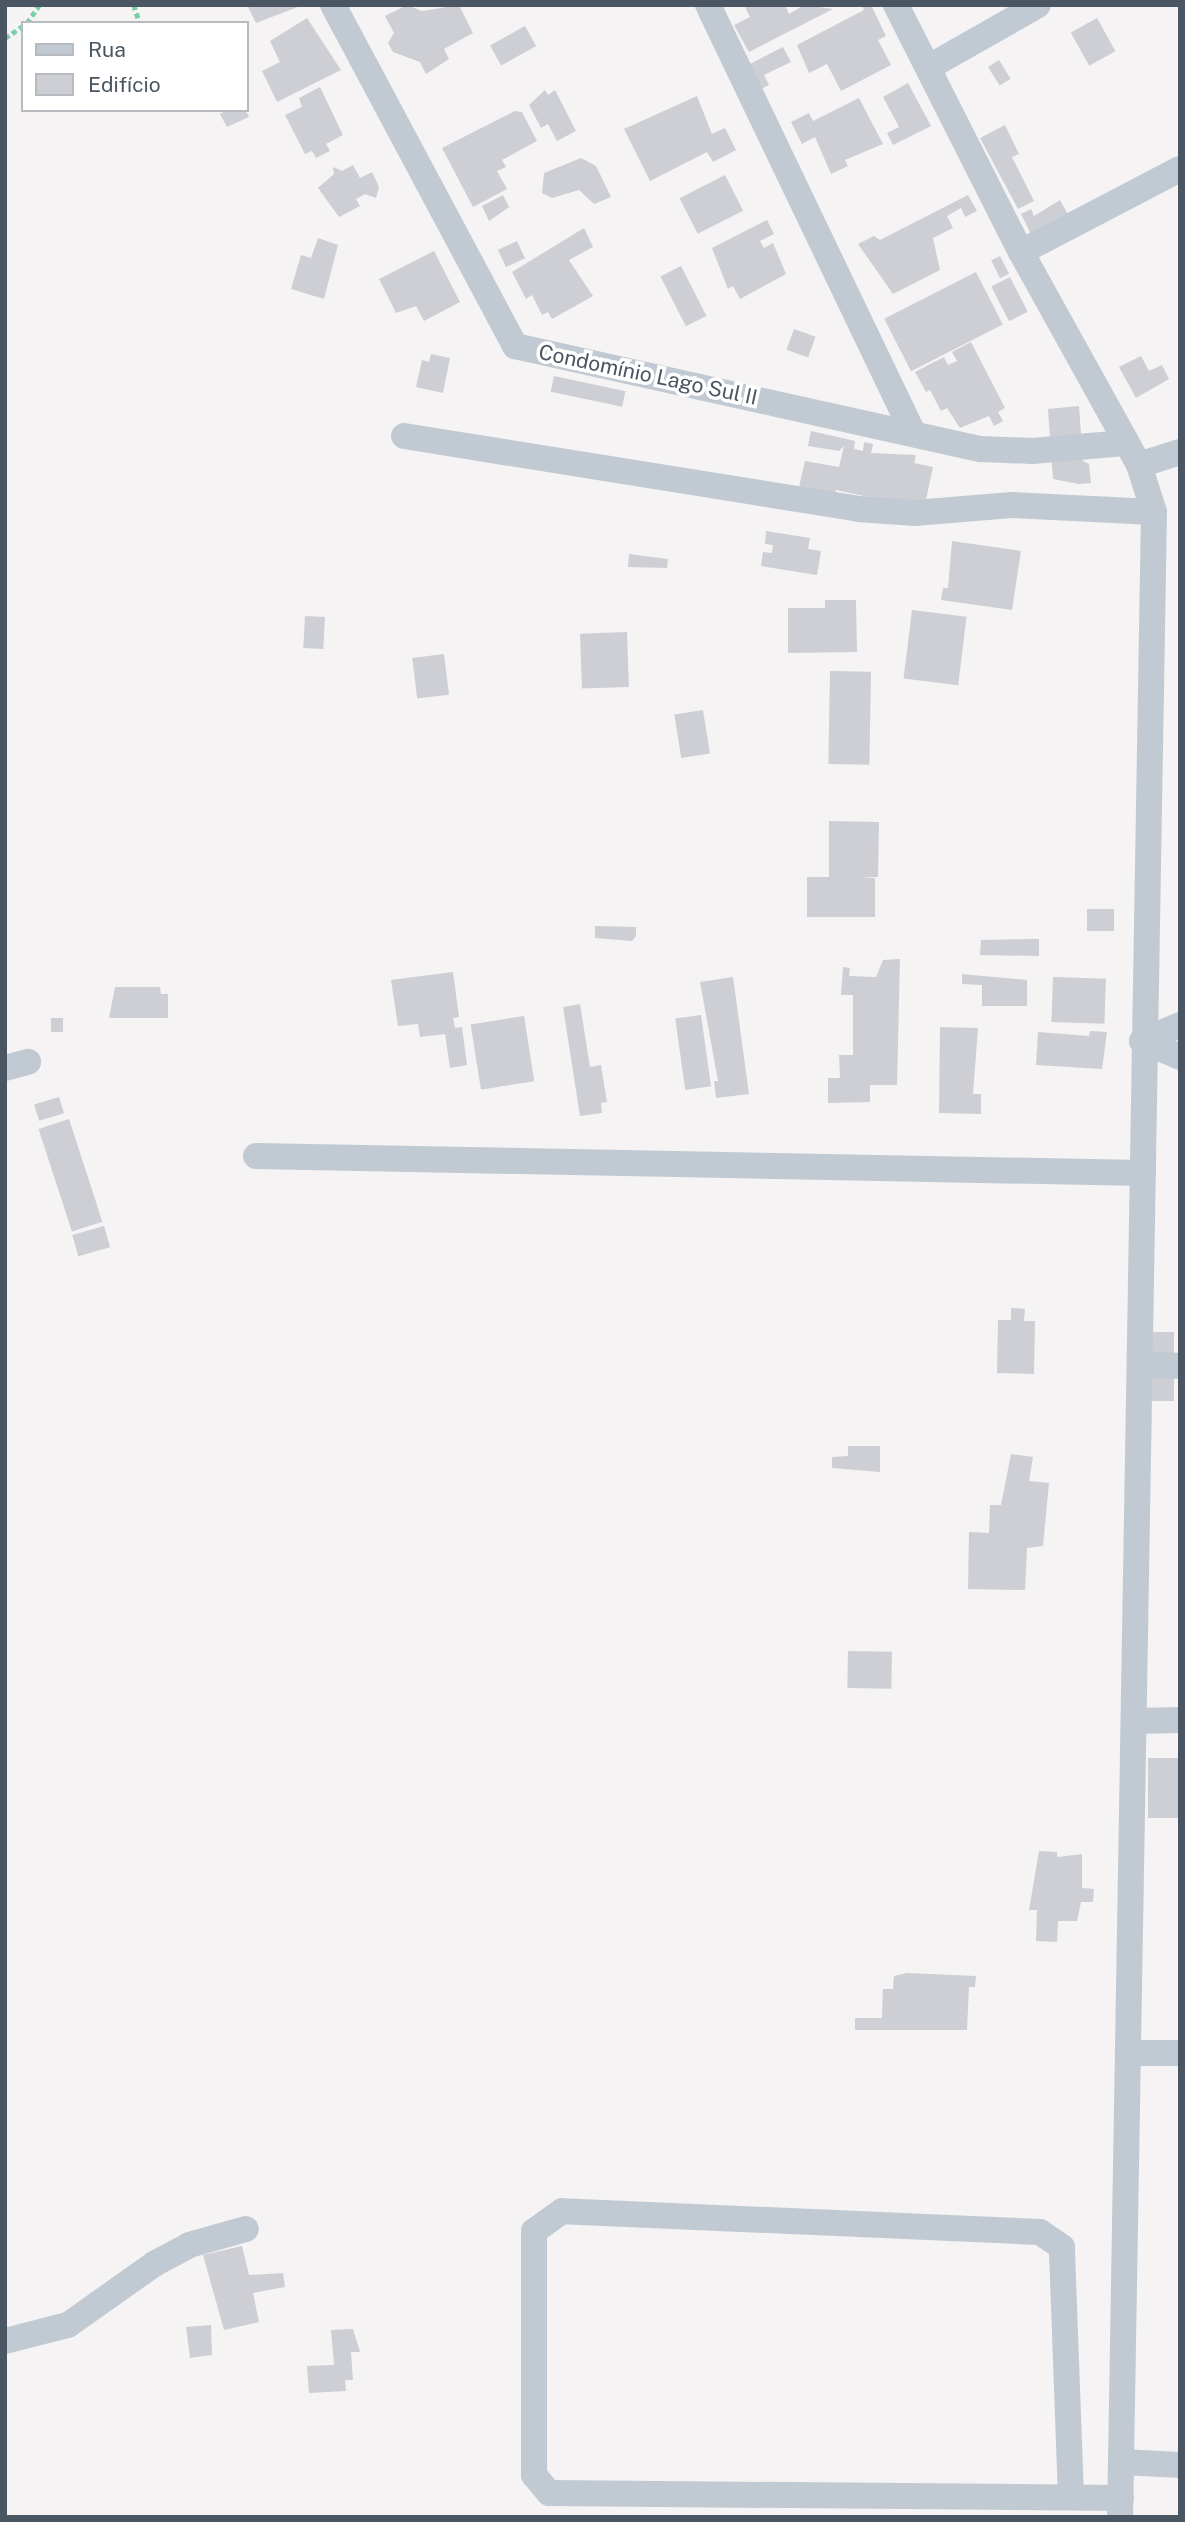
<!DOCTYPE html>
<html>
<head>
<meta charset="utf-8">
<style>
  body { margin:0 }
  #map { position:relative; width:1185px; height:2522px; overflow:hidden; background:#f5f3f3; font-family:"Public Sans",sans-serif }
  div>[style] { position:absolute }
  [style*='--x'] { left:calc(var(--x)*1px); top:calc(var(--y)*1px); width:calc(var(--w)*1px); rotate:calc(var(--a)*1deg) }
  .building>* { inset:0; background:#cdcfd5; transform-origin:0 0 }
  .path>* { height:4.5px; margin-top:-2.25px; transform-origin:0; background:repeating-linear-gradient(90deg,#7ad0a6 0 5px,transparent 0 8.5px) }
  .minor>* { height:26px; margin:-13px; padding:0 13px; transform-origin:13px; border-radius:13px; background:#c1cad2 }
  span { translate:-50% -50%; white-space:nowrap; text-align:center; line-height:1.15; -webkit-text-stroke:7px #fff; paint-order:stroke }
  .street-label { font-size:21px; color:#4a5661 }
  .frame { position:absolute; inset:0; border:7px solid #4a5661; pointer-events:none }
  .legend { position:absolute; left:21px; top:21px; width:228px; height:91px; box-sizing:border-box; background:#fff; border:2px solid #b7bbc0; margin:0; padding:9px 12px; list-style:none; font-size:21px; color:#4a5661 }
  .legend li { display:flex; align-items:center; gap:14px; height:35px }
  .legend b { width:35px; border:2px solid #b7bbc0 }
</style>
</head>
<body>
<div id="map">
  <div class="building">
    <div style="clip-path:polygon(247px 5px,303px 5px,256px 23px)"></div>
    <div style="clip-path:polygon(407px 5px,422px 11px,459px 5px,473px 33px,444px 49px,449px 59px,426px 74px,420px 62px,393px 52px,388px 43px,394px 33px,385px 16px)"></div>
    <div style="clip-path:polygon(744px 5px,785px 5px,789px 14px,804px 5px,833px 9px,749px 52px,734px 25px,750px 17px)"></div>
    <div style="clip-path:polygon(862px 5px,871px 5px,886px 36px,878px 40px,891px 65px,841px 91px,827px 64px,809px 73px,797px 45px,864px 10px)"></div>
    <div style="clip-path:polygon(307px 18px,341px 70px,277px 102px,262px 71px,280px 62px,270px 41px)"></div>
    <div style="left:1097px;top:18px;width:38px;height:30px;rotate:61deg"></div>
    <div style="left:525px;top:26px;width:23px;height:40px;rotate:61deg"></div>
    <div style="clip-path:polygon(783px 47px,791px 62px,764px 75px,769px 85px,757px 91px,744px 67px)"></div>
    <div style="left:999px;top:60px;width:22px;height:13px;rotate:58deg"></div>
    <div style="clip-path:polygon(908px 83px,931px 126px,893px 145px,887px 133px,899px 127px,883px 97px)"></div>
    <div style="clip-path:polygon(320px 87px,343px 135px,326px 144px,330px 151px,316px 158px,312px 151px,305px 154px,285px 115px,302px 107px,299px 98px)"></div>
    <div style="clip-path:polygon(545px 90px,548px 95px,555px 90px,576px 131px,557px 141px,548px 124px,541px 128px,529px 105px)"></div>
    <div style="clip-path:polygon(697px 96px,712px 134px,725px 128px,736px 150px,713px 162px,707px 152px,650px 181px,624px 129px)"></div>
    <div style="clip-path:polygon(859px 98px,883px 144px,845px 160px,848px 166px,831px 174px,815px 137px,802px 144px,791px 122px,809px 113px,813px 121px)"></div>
    <div style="clip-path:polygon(227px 110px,245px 110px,249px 117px,227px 127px,220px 114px)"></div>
    <div style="clip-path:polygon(515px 111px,522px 112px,537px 141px,502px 160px,506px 167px,497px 171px,507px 189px,473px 207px,442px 148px)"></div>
    <div style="clip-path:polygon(1005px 125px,1019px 154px,1012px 157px,1034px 201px,1018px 209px,980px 138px)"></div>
    <div style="clip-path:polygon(581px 158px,596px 166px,611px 197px,594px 204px,579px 190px,552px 198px,542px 193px,544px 173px)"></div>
    <div style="clip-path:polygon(353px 165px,360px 178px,372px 172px,379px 187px,376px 198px,365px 194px,356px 199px,360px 206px,339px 217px,318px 188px,334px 174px,333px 167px,342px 171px)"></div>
    <div style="left:725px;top:175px;width:40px;height:51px;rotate:63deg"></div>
    <div style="clip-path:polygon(503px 195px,509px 207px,489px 221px,482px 206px)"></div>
    <div style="clip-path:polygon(968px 195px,977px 211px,965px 217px,961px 208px,947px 216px,953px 228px,933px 238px,940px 270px,893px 294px,858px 244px,874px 236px,880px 240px)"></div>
    <div style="clip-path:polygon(1060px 200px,1071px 220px,1036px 244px,1021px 214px,1031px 209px,1034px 216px)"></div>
    <div style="clip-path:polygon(767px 220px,774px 234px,760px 241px,764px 248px,773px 243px,786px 274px,740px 299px,733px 286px,728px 289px,712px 248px)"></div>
    <div style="clip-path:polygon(584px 228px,593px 247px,569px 260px,593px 296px,552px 319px,548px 312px,542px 315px,532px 295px,526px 299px,512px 272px)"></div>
    <div style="clip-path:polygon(318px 238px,338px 245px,324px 299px,291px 289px,301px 255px,311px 258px)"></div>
    <div style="left:517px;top:241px;width:19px;height:21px;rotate:65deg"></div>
    <div style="clip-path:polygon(434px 251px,460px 302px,424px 321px,416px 306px,396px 313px,379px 279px)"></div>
    <div style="left:1000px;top:256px;width:20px;height:10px;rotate:63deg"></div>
    <div style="left:681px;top:266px;width:56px;height:23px;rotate:63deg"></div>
    <div style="left:976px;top:272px;width:59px;height:103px;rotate:63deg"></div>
    <div style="left:1010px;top:277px;width:39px;height:21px;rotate:63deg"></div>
    <div style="left:794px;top:329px;width:23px;height:22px;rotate:20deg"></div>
    <div style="clip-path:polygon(971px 342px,1005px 408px,998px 412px,1003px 421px,994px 426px,989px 416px,960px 428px,947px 408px,941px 411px,930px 390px,926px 392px,915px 372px,944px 357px,948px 365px,957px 361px,952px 352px)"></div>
    <div style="clip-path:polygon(431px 354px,450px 358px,443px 393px,416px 387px,422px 360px,429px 362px)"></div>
    <div style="clip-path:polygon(1141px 356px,1149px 371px,1162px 365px,1169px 379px,1136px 398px,1119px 367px)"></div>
    <div style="left:554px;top:376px;width:73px;height:16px;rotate:12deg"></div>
    <div style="clip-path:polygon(1079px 406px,1083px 461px,1089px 464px,1091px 483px,1079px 484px,1053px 479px,1048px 409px)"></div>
    <div style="clip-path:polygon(811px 431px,855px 441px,854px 449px,863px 451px,864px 442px,873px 444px,871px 453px,916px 455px,914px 463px,933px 467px,924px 509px,836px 490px,832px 507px,799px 487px,805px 461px,839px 467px,844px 446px,839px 451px,808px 446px)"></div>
    <div style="clip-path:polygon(766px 531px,810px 538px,808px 549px,821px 551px,817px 575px,761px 566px,763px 552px,772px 553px,773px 545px,765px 544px)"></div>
    <div style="clip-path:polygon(952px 541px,1021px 551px,1012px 610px,941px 600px,943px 588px,948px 588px)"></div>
    <div style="clip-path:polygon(629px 554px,668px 559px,667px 568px,628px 567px)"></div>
    <div style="clip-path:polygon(825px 600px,856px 600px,857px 652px,788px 653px,788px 608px,825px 608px)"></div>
    <div style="left:912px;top:610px;width:55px;height:69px;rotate:7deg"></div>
    <div style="left:305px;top:616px;width:20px;height:32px;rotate:3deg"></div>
    <div style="left:627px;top:632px;width:55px;height:47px;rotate:88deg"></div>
    <div style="left:444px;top:654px;width:41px;height:32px;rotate:83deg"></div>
    <div style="left:830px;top:671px;width:41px;height:93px;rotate:1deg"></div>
    <div style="left:703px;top:710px;width:44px;height:29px;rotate:81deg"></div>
    <div style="clip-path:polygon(829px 821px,879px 822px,878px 877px,860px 877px,875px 878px,875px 917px,807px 917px,807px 877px,829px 877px)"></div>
    <div style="left:1087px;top:909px;width:27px;height:22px"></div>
    <div style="clip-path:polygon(595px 926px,636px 927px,636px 936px,632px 941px,595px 938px)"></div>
    <div style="clip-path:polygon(1027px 939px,1039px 939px,1039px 956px,980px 955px,981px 940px)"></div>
    <div style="clip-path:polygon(900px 959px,897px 1085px,870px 1085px,870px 1102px,828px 1103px,828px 1078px,840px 1078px,839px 1055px,853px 1055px,853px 995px,841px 995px,843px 967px,850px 968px,849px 976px,876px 977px,883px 960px)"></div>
    <div style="clip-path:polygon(453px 972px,459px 1017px,453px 1018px,455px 1028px,462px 1027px,467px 1065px,450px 1068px,445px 1034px,420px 1037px,418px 1024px,398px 1026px,391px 980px)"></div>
    <div style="clip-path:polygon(962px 974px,1027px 980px,1027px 1006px,982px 1006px,982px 985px,962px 984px)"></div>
    <div style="clip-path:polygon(733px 977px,749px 1094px,716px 1098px,714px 1081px,718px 1081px,700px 982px)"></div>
    <div style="left:1053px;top:977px;width:53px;height:45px;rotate:2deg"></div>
    <div style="clip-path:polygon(115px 987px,160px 987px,161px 994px,168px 994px,168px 1018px,109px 1018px)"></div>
    <div style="clip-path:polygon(580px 1004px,590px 1067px,601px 1065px,607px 1102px,601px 1103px,602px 1113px,580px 1116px,563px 1007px)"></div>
    <div style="left:701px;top:1015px;width:72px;height:26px;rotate:82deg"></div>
    <div style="left:524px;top:1016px;width:66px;height:54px;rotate:81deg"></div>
    <div style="left:63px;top:1018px;width:14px;height:12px;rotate:90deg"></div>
    <div style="clip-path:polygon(940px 1027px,978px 1028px,973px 1094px,981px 1094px,981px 1114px,939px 1113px)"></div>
    <div style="clip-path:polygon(1090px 1031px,1107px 1032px,1102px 1069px,1036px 1065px,1038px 1032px,1089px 1036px)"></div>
    <div style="left:59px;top:1097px;width:17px;height:26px;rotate:73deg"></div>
    <div style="left:69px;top:1119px;width:108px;height:32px;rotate:72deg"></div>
    <div style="left:104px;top:1226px;width:22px;height:33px;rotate:74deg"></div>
    <div style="clip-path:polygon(1011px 1308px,1025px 1309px,1024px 1321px,1035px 1321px,1034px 1374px,997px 1373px,998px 1320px,1011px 1320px)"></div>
    <div style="left:1150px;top:1332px;width:24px;height:69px"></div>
    <div style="clip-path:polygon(848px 1446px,880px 1446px,880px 1472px,832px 1468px,832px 1457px,848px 1456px)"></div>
    <div style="clip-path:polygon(1011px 1454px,1033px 1457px,1029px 1481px,1049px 1483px,1043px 1546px,1027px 1548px,1025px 1590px,968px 1589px,969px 1532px,989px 1533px,990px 1505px,1001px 1505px)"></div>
    <div style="left:848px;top:1651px;width:44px;height:37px;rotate:1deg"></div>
    <div style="left:1180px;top:1758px;width:60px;height:32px;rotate:90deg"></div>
    <div style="clip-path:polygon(1039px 1851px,1057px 1852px,1057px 1857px,1082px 1854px,1082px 1888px,1094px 1889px,1093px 1902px,1081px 1902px,1077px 1921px,1058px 1921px,1057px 1942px,1036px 1941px,1037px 1910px,1029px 1910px)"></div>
    <div style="clip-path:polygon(907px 1973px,976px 1976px,975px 1987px,969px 1987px,967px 2030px,855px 2030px,855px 2018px,882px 2018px,883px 1989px,893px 1989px,894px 1976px)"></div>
    <div style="clip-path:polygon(242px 2246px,249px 2275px,283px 2273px,285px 2287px,253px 2293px,259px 2322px,224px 2330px,203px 2255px)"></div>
    <div style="clip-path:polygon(211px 2325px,212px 2355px,190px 2358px,186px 2327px)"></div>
    <div style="clip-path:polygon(353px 2329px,360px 2352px,351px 2352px,353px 2380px,345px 2380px,346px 2391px,309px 2393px,307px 2366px,334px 2365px,331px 2330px)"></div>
  </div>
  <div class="path">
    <div style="--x:134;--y:5;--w:19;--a:72"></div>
    <div style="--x:27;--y:23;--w:22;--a:-56"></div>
    <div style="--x:5;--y:38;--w:22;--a:-34"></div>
  </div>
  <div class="minor">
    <div style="--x:333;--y:5;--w:387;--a:61.9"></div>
    <div style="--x:515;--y:346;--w:477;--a:12.5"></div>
    <div style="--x:981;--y:449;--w:51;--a:2.2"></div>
    <div style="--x:1032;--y:451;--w:93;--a:-4.9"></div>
    <div style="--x:708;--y:5;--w:474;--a:64.4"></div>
    <div style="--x:896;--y:5;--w:277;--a:63.2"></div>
    <div style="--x:1021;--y:252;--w:244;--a:61"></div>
    <div style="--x:1139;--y:465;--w:49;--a:72.3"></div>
    <div style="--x:1154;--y:512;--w:2005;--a:90.97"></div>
    <div style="--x:929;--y:67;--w:125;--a:-29.6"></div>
    <div style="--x:1021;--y:252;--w:179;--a:-27.6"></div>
    <div style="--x:404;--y:436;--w:460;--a:9.1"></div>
    <div style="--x:858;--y:509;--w:57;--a:4"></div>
    <div style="--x:915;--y:513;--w:97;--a:-4.7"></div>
    <div style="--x:1012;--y:505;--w:142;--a:2.8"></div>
    <div style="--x:1139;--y:465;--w:43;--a:-17.6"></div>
    <div style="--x:1142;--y:1041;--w:41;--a:-22.8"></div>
    <div style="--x:1142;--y:1041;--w:41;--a:22.8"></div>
    <div style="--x:5;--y:1068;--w:24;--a:-15"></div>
    <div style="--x:256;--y:1156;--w:887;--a:1.1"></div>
    <div style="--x:1141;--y:1365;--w:39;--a:1"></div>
    <div style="--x:1136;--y:1721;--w:44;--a:-1.3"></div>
    <div style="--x:1128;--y:2053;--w:52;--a:0"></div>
    <div style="--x:5;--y:2341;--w:65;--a:-14.3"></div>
    <div style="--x:68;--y:2325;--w:105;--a:-35.3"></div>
    <div style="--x:154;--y:2264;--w:40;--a:-28"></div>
    <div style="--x:189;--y:2245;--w:59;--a:-15.7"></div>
    <div style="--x:1122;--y:2462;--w:58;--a:3"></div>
    <div style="--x:1071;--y:2497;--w:250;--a:-92.1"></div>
    <div style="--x:1062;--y:2247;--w:27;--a:-146"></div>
    <div style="--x:1040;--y:2232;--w:478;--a:-177.5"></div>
    <div style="--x:562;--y:2211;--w:34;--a:144"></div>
    <div style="--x:534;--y:2231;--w:244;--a:90"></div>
    <div style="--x:534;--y:2475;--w:23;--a:50"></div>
    <div style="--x:549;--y:2493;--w:572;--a:0.5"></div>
  </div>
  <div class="street-label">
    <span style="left:648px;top:375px;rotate:12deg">Condomínio Lago Sul II</span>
  </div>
  <div class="frame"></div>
  <ul class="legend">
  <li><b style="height:9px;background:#c1cad2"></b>Rua</li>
  <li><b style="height:19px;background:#cdcfd5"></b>Edifício</li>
  </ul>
</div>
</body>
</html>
